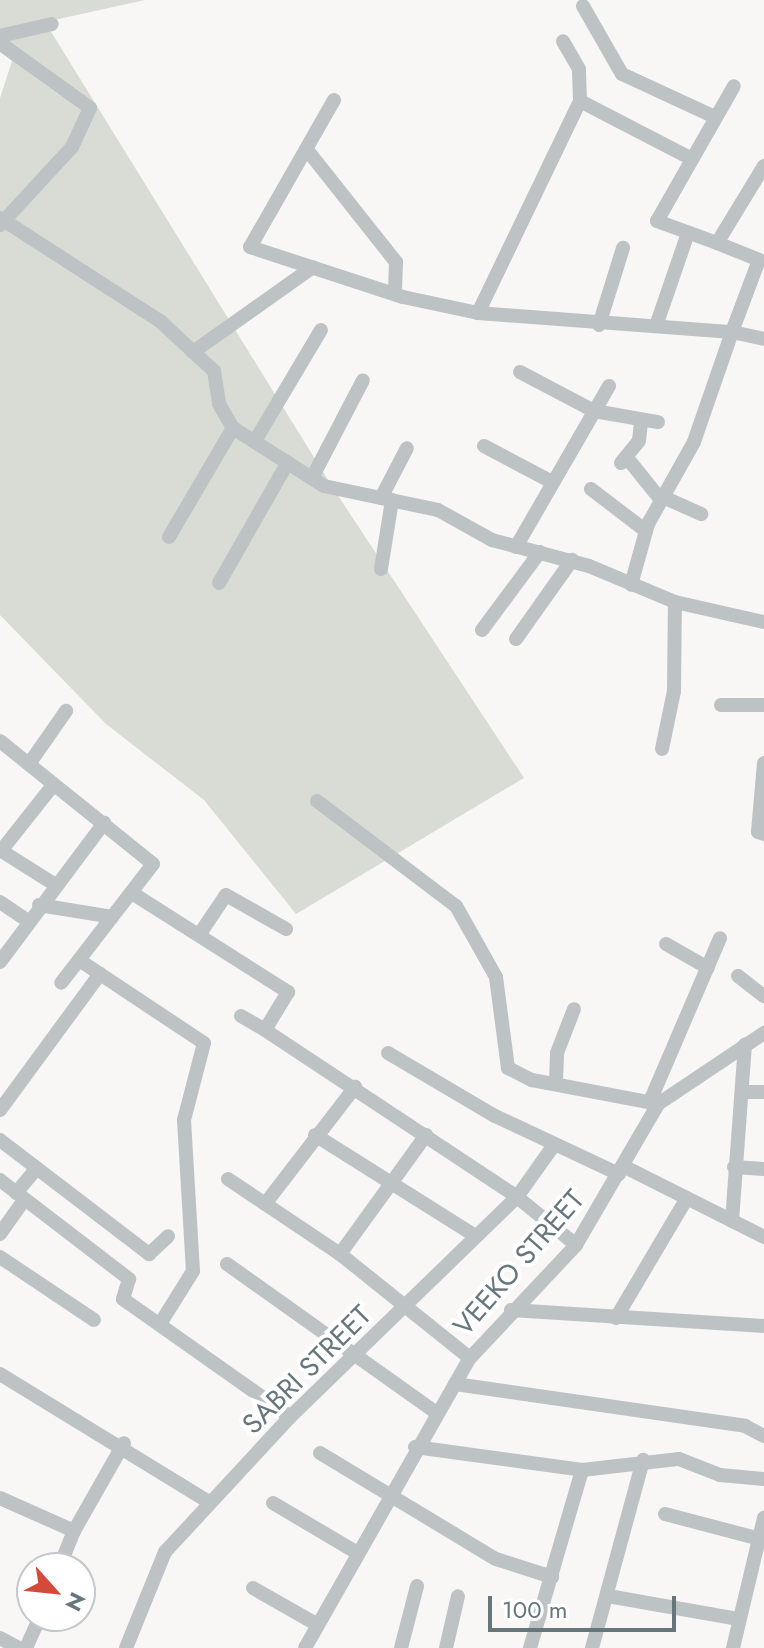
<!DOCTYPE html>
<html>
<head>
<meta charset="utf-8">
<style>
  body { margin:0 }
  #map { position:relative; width:764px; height:1648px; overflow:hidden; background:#f8f7f5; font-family:Jost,sans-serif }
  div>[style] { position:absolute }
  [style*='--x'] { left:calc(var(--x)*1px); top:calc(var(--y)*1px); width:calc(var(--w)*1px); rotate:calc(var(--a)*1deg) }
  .green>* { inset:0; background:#d8dcd5 }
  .minor>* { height:14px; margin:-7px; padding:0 7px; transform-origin:7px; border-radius:7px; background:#bdc2c4 }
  span { translate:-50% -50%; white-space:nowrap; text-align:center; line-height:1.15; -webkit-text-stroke:8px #fff; paint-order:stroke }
  .street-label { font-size:28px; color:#66767d }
  .north { position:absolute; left:16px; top:1552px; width:80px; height:80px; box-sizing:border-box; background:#fff; border:2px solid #c2c8cb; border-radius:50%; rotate:117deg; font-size:22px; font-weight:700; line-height:32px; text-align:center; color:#66767d }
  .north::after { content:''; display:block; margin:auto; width:28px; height:36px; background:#d3493a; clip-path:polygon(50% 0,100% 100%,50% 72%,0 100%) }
  .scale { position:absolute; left:488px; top:1596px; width:188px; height:36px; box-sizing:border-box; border:4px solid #66767d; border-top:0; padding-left:10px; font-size:24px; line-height:28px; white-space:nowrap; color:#66767d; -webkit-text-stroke:6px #fff; paint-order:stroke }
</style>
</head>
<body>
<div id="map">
  <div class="green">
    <div style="clip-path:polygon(0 0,145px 0,45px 22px,333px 488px,524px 778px,296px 914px,204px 800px,106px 724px,0 615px,0 98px,12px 61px,0 52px)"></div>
  </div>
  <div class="minor">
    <div style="--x:583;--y:6;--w:78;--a:60.2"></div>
    <div style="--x:622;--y:74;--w:102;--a:24.8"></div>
    <div style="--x:0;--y:36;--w:53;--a:-13"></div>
    <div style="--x:0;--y:43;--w:111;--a:35.8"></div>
    <div style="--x:90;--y:108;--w:43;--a:114.8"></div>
    <div style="--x:72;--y:147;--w:106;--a:132.7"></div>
    <div style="--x:334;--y:100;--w:169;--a:119.7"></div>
    <div style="--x:250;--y:247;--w:161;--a:18.1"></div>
    <div style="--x:403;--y:297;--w:77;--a:12"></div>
    <div style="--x:478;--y:313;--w:255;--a:4.3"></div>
    <div style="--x:732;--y:332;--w:116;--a:109.1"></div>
    <div style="--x:694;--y:442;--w:94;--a:119.3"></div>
    <div style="--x:648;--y:524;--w:63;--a:105.6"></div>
    <div style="--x:580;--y:101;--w:124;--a:27.4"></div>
    <div style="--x:308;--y:151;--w:142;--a:51.6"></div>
    <div style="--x:396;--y:262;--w:32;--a:92"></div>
    <div style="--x:764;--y:166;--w:90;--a:121.4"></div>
    <div style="--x:717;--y:243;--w:45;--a:22"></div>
    <div style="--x:759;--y:260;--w:77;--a:110.6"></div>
    <div style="--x:732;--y:332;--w:33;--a:12"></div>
    <div style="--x:0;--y:218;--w:190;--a:32.8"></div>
    <div style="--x:160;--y:321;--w:74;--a:42.8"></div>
    <div style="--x:214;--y:371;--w:33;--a:81"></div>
    <div style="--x:219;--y:404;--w:28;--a:60"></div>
    <div style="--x:233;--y:428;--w:108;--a:32.5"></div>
    <div style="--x:324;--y:486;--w:116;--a:11.9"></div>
    <div style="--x:438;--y:510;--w:62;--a:29.1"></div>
    <div style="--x:492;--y:540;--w:100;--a:15"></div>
    <div style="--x:589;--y:566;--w:93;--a:22.7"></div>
    <div style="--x:675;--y:602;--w:91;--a:12.7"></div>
    <div style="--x:717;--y:243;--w:64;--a:-159.9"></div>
    <div style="--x:657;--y:221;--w:155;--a:-60.3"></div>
    <div style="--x:478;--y:313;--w:235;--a:-64.3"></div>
    <div style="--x:580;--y:101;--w:32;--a:-92"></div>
    <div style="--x:579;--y:69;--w:32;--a:-120"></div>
    <div style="--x:599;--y:325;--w:81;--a:-72.7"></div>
    <div style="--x:656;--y:326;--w:98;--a:-71"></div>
    <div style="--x:193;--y:352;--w:147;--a:-35.3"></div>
    <div style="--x:520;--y:372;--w:84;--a:27.8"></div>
    <div style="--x:594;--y:411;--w:65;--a:9.8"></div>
    <div style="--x:255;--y:441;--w:129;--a:-59.3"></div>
    <div style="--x:484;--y:446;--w:77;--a:27.9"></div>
    <div style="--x:628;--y:459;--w:53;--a:51.2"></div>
    <div style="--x:621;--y:463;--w:28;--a:-51"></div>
    <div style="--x:639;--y:441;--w:19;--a:-84"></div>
    <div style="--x:312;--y:478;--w:110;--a:-62.5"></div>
    <div style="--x:591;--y:489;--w:69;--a:37.4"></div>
    <div style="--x:663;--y:497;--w:42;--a:24.1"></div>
    <div style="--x:381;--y:498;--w:56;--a:-62.5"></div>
    <div style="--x:169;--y:537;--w:126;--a:-59.6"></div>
    <div style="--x:516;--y:547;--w:186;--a:-60"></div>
    <div style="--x:381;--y:569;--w:70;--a:-80.9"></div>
    <div style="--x:219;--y:583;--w:139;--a:-60.3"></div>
    <div style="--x:482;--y:630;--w:97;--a:-53.4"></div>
    <div style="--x:516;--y:639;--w:97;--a:-54.7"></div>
    <div style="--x:721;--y:705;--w:43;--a:0"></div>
    <div style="--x:0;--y:741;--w:196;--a:38.8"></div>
    <div style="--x:153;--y:864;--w:150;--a:127.7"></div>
    <div style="--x:662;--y:749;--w:59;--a:-78.3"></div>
    <div style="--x:674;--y:691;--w:89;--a:-89.4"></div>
    <div style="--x:764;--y:763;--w:69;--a:95"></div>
    <div style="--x:758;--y:832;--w:6;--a:18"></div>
    <div style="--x:29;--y:764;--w:65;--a:-55.1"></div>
    <div style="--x:317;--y:801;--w:174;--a:37.1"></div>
    <div style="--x:456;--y:906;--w:81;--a:60.6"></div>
    <div style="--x:496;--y:977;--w:92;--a:82.5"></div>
    <div style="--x:508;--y:1068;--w:27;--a:27"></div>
    <div style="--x:532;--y:1080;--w:128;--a:10.8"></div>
    <div style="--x:0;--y:850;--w:64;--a:32.2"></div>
    <div style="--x:1;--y:851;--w:85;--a:-51.7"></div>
    <div style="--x:132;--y:893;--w:185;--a:32.4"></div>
    <div style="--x:288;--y:992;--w:44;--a:121.2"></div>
    <div style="--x:265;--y:1030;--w:302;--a:33.5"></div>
    <div style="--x:517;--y:1197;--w:76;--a:39.1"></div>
    <div style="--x:0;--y:902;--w:34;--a:34"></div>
    <div style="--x:39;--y:905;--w:74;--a:9.3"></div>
    <div style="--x:199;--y:935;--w:48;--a:-56"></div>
    <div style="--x:226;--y:895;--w:69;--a:29.5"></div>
    <div style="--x:666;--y:944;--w:48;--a:29.7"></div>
    <div style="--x:79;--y:960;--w:150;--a:33.6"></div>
    <div style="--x:204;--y:1043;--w:80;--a:104.6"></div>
    <div style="--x:184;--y:1120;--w:151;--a:86.6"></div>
    <div style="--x:193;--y:1271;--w:62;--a:121.9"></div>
    <div style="--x:0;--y:962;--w:174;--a:-53.2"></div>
    <div style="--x:738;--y:976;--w:33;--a:38"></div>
    <div style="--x:241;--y:1016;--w:28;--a:30"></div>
    <div style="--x:388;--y:1053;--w:124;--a:30.5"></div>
    <div style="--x:495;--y:1116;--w:137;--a:25.1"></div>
    <div style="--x:556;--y:1083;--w:30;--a:-88"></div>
    <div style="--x:557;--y:1053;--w:47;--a:-68.9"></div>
    <div style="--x:742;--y:1092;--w:22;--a:0"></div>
    <div style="--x:651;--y:1099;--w:175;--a:-66.8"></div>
    <div style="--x:0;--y:1110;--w:169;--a:-53.7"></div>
    <div style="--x:315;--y:1135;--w:188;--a:32.2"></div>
    <div style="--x:0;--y:1140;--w:188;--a:37.4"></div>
    <div style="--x:149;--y:1254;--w:26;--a:-43"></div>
    <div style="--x:623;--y:1166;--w:158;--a:26.7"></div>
    <div style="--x:734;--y:1167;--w:30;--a:4"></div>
    <div style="--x:228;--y:1179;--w:135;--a:33.8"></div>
    <div style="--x:340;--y:1254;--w:166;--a:38.7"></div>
    <div style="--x:0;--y:1180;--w:163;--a:37.5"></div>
    <div style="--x:129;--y:1279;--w:21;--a:107"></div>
    <div style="--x:123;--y:1299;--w:204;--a:35.2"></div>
    <div style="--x:16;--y:1193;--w:30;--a:-50"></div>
    <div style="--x:265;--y:1204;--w:148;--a:-52.4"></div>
    <div style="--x:732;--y:1221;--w:177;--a:-85.8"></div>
    <div style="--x:0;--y:1234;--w:42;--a:-54.8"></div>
    <div style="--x:340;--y:1254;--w:147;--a:-54.1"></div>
    <div style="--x:0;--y:1257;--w:113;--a:33.8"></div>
    <div style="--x:227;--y:1264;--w:257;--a:35.4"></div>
    <div style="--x:511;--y:1310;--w:254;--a:3.6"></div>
    <div style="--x:616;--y:1318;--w:139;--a:-59.4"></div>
    <div style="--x:0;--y:1374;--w:245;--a:31.5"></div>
    <div style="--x:455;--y:1384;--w:293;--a:8.2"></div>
    <div style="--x:745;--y:1426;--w:21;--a:28"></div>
    <div style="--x:415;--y:1447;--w:169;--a:7.8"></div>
    <div style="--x:582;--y:1470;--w:98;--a:-6.5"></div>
    <div style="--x:679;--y:1459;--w:44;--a:21.3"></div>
    <div style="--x:720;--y:1475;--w:44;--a:5.2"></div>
    <div style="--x:320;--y:1453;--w:205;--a:31.1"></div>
    <div style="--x:496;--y:1559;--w:59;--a:17.8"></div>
    <div style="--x:0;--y:1498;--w:81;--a:24"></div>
    <div style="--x:74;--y:1531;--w:101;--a:-60.4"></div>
    <div style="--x:273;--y:1503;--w:96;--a:30.6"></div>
    <div style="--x:665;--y:1514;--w:102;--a:14.7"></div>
    <div style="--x:59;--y:1568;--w:40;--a:-68"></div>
    <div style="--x:253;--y:1588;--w:73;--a:29.7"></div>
    <div style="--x:608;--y:1596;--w:133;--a:10"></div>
    <div style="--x:0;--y:1638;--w:21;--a:28"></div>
    <div style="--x:26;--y:1648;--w:35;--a:-66"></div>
    <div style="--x:126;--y:1648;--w:104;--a:-67.9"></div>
    <div style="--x:165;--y:1552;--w:184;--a:-47.2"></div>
    <div style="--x:290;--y:1417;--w:316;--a:-44.1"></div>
    <div style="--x:517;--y:1197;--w:64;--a:-54.6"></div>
    <div style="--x:305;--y:1648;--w:334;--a:-60.4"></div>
    <div style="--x:470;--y:1358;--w:155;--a:-46.8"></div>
    <div style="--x:576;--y:1245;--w:163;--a:-59.8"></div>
    <div style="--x:658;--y:1104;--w:128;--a:-33.8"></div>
    <div style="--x:401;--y:1648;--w:64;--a:-75.5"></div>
    <div style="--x:446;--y:1648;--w:53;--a:-77"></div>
    <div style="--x:530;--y:1648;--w:185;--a:-73.7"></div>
    <div style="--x:592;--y:1648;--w:195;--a:-74.8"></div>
    <div style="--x:733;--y:1648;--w:134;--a:-76.6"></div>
  </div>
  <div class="street-label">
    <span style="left:519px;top:1263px;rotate:-49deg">VEEKO STREET</span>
    <span style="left:307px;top:1370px;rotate:-45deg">SABRI STREET</span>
  </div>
  <div class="north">N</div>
  <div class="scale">100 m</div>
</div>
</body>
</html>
